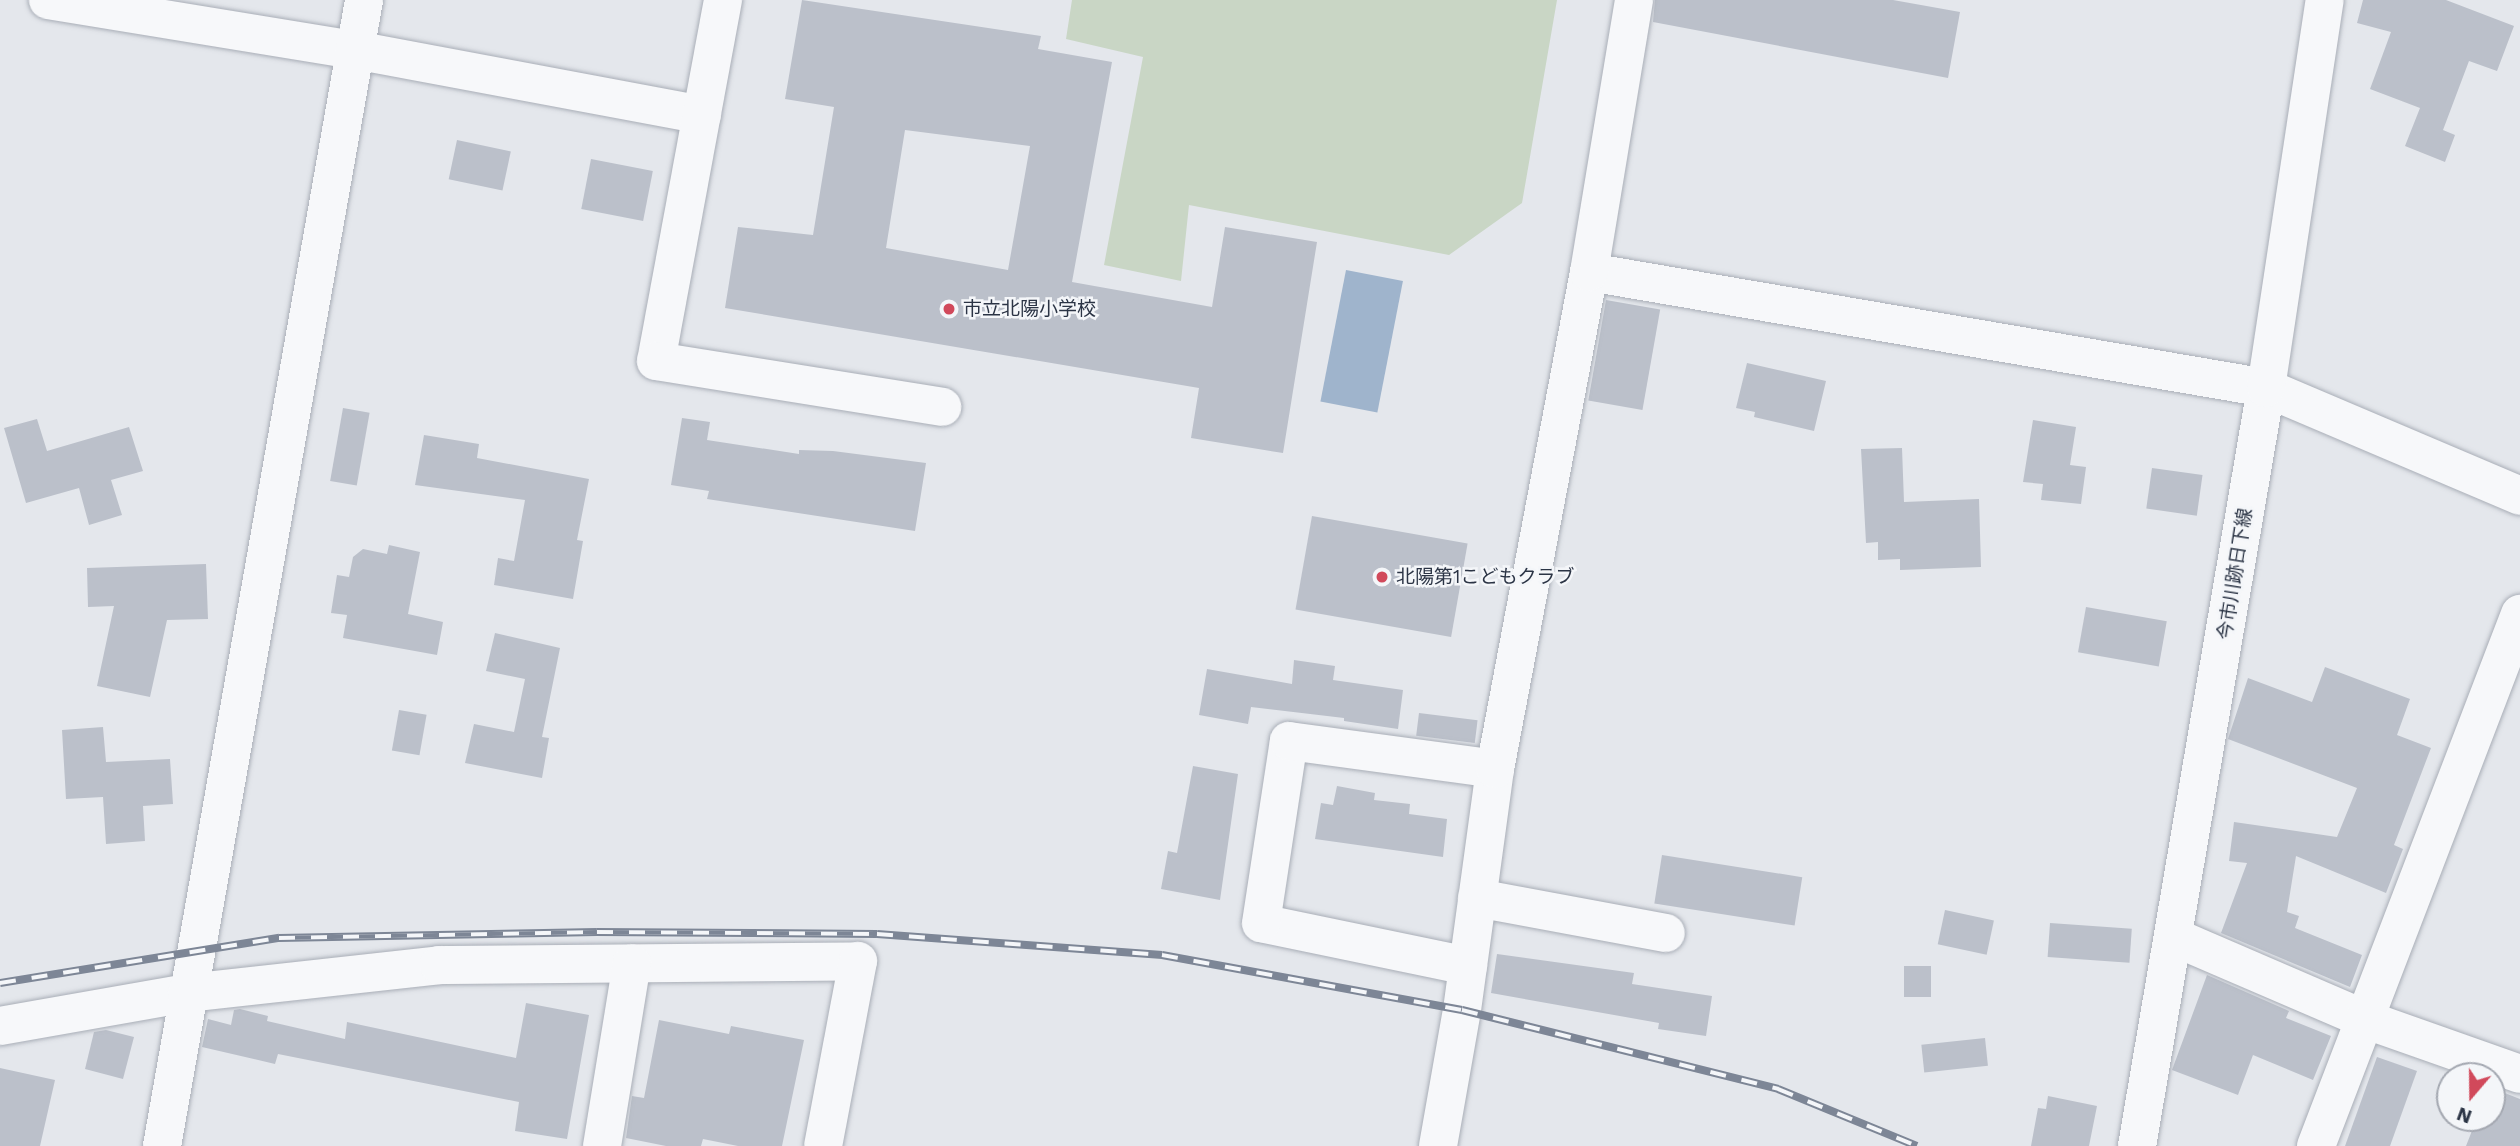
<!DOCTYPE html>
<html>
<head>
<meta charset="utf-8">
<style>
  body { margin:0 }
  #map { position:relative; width:2520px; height:1146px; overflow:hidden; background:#e4e7ec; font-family:"Work Sans","Noto Sans JP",sans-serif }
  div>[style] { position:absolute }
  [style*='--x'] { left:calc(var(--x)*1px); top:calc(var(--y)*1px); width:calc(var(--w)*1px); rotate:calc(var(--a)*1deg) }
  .green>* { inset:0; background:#c9d6c5 }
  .water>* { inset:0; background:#9fb4cc; transform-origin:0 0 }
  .building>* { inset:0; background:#bbc0ca; transform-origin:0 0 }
  .roads { filter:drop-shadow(0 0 2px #a9aeb7) drop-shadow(0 0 2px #a9aeb7) }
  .minor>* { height:38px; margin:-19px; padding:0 19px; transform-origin:19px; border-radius:19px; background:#f7f8fa }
  .rail>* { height:8px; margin-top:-4px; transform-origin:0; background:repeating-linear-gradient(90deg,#f4f6f9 0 16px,#7d8696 0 32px); box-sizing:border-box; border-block:2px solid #7d8696 }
  .dots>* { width:19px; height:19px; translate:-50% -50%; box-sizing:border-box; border:4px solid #f4f6f9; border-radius:50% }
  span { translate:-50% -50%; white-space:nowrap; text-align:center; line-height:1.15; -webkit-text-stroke:5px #f4f6f9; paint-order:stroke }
  .poi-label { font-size:19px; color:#2b3445 }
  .left { translate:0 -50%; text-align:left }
  .street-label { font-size:19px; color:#2b3445 }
  .north { position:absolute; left:2436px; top:1062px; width:70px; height:70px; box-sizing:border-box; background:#f4f6f9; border:2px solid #a4a8b1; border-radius:50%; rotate:200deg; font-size:19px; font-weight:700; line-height:28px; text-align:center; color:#2b3445 }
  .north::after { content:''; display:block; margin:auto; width:24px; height:32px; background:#d1495b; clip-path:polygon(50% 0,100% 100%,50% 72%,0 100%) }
</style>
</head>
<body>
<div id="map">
  <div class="green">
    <div style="clip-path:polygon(1072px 0,1557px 0,1522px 203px,1449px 255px,1189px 205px,1181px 281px,1104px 265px,1143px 57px,1066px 39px)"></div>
  </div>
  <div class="water">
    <div style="left:1346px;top:270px;width:58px;height:134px;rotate:11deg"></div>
  </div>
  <div class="building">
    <div style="clip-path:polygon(evenodd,802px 0,1041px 36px,1038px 49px,1112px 62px,1072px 282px,1212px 307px,1225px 227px,1317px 242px,1283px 453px,1191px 438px,1199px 388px,725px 308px,738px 227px,813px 235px,834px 107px,785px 99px,802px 0,905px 130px,1030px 146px,1008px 270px,886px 248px,905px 130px)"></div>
    <div style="clip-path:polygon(1655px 0,1893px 0,1960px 12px,1948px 78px,1653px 22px)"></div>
    <div style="clip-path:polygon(2363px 0,2446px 0,2514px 26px,2497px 71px,2469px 61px,2443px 130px,2455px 135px,2445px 162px,2405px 146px,2420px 108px,2370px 89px,2391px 32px,2357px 23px)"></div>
    <div style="left:457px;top:140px;width:55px;height:40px;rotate:12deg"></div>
    <div style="left:591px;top:159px;width:63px;height:51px;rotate:11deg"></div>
    <div style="left:1606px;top:300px;width:55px;height:102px;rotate:10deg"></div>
    <div style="clip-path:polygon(1747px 363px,1826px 381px,1814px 431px,1754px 417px,1755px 412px,1736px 408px)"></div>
    <div style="left:343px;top:408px;width:27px;height:74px;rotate:10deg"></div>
    <div style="clip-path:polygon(682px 418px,710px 422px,707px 440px,799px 454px,799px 450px,833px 451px,926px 463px,915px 531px,707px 499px,709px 491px,671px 485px)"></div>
    <div style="clip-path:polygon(37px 419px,47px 451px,129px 427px,143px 471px,111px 480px,122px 515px,89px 525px,79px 488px,26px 503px,4px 428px)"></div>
    <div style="clip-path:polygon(2033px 420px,2076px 427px,2070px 465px,2086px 467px,2081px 504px,2041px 500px,2043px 484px,2023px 482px)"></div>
    <div style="clip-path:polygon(424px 435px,479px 444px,477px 458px,589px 479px,577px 540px,583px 541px,573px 599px,494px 585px,498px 558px,514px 561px,525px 500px,415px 485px)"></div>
    <div style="clip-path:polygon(1902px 448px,1904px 502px,1979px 499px,1981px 567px,1900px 570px,1900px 559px,1878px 560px,1878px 542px,1866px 543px,1861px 449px)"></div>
    <div style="left:2152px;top:468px;width:51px;height:41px;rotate:8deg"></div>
    <div style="left:1312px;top:516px;width:158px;height:95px;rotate:10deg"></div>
    <div style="clip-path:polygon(389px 545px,420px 552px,408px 614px,443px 622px,437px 655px,343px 638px,347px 615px,331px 613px,337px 575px,349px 577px,353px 557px,363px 549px,387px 554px)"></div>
    <div style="clip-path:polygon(206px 564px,208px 619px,167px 620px,150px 697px,97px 686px,114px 606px,88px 607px,87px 568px)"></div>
    <div style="left:2086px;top:607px;width:82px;height:46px;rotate:10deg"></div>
    <div style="clip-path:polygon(495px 633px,560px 648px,542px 737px,549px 738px,542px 778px,465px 763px,474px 724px,514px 732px,525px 679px,486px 671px)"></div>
    <div style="clip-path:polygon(1294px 660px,1335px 666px,1333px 680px,1403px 690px,1398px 729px,1344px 721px,1344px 718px,1251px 707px,1248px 724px,1199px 715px,1207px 669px,1292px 684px)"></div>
    <div style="clip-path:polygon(2325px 667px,2410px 699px,2397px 735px,2431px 748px,2394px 845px,2403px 849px,2386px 893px,2296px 856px,2287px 912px,2299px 916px,2295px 928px,2362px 955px,2350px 987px,2221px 933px,2247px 863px,2229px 861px,2234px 822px,2337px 837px,2357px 788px,2228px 739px,2248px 678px,2312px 702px)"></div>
    <div style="left:399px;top:710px;width:28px;height:41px;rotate:10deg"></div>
    <div style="left:1419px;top:713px;width:59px;height:23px;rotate:7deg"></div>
    <div style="clip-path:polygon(103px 727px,106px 762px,170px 759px,173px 804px,143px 806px,145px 841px,106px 844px,103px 797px,66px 799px,62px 730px)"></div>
    <div style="clip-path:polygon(1193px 766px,1238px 774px,1220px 900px,1161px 889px,1168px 851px,1177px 853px)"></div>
    <div style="clip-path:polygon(1337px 786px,1375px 793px,1374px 800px,1410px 804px,1409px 814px,1447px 819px,1443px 857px,1315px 839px,1321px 803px,1333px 805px)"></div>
    <div style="left:1662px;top:855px;width:142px;height:49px;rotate:9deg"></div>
    <div style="left:1945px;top:910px;width:50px;height:35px;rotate:12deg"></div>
    <div style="left:2050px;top:923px;width:82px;height:34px;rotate:4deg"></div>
    <div style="clip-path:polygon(1497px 954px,1634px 973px,1632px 984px,1712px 996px,1706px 1036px,1658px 1029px,1659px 1023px,1491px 993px)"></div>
    <div style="left:1904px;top:966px;width:27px;height:31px"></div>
    <div style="clip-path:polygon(2207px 975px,2289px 1011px,2286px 1018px,2331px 1036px,2313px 1080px,2253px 1055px,2238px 1095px,2172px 1070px)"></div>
    <div style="clip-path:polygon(526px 1003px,589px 1015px,567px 1139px,515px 1131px,519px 1102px,278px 1054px,275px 1064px,202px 1047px,208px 1019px,231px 1025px,234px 1010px,240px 1009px,268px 1016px,267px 1021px,345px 1039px,347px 1022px,516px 1058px)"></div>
    <div style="clip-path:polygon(659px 1020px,729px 1034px,731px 1026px,804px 1040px,782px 1146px,738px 1146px,703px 1139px,701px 1146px,666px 1146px,626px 1138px,632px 1096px,644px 1098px)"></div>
    <div style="clip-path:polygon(106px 1030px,134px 1037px,123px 1079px,85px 1069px,94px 1032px)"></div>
    <div style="left:1985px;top:1038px;width:28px;height:64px;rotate:84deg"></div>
    <div style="clip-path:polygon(2377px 1057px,2417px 1071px,2390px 1146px,2345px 1146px)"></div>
    <div style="clip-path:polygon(0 1068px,55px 1080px,40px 1146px,0 1146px)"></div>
    <div style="clip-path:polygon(2492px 1088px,2520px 1099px,2520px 1146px,2466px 1146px,2477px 1118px,2492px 1118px)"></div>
    <div style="clip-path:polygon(2048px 1096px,2097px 1106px,2089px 1146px,2031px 1146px,2038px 1108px,2046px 1109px)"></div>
  </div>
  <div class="roads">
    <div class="minor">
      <div style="--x:48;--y:0;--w:311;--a:9.3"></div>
      <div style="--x:355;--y:50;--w:353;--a:10.6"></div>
      <div style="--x:723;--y:0;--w:367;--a:100.5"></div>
      <div style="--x:656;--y:361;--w:290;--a:9.1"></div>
      <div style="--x:1589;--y:272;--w:687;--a:9.72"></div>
      <div style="--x:2266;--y:388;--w:276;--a:23"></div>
      <div style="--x:1477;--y:898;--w:192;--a:10.5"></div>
      <div style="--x:2174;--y:937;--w:207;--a:23.3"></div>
      <div style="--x:2364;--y:1019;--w:165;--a:19.4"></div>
      <div style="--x:1468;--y:966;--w:211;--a:-168.3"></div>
      <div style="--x:1261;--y:923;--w:184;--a:-81.3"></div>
      <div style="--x:1289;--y:741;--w:208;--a:7.7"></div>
      <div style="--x:0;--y:1026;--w:190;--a:-10"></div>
      <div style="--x:187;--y:993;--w:254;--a:-6.3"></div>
      <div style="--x:439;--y:965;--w:419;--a:-0.5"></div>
      <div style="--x:858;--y:961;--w:188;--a:100.7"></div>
      <div style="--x:162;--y:1146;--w:1164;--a:-80"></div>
      <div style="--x:602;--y:1146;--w:185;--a:-80.7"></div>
      <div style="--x:1438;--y:1146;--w:138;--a:-80"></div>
      <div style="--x:1462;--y:1010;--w:243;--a:-82.2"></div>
      <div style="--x:1495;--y:769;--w:506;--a:-79.29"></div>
      <div style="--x:1589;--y:272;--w:276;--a:-80.6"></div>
      <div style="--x:2137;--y:1146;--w:769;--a:-80.34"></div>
      <div style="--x:2266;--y:388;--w:392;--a:-81.4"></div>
      <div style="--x:2316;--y:1146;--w:570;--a:-69.02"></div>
    </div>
  </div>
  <div class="rail">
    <div style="--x:0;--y:983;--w:283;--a:-9.2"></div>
    <div style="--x:279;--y:938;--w:318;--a:-1.1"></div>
    <div style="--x:597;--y:932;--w:280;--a:0.4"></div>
    <div style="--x:877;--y:934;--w:286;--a:4.2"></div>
    <div style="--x:1162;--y:955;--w:305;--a:10.4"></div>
    <div style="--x:1462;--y:1010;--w:326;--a:14"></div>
    <div style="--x:1778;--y:1089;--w:150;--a:22.3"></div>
  </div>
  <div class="dots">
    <div style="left:949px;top:309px;background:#d1495b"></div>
    <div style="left:1382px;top:577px;background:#d1495b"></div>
  </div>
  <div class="poi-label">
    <span class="left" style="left:963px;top:309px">市立北陽小学校</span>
    <span class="left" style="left:1396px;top:577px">北陽第1こどもクラブ</span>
  </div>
  <div class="street-label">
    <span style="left:2235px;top:574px;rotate:-81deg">今市川跡日下線</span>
  </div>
  <div class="north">N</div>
</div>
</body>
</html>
